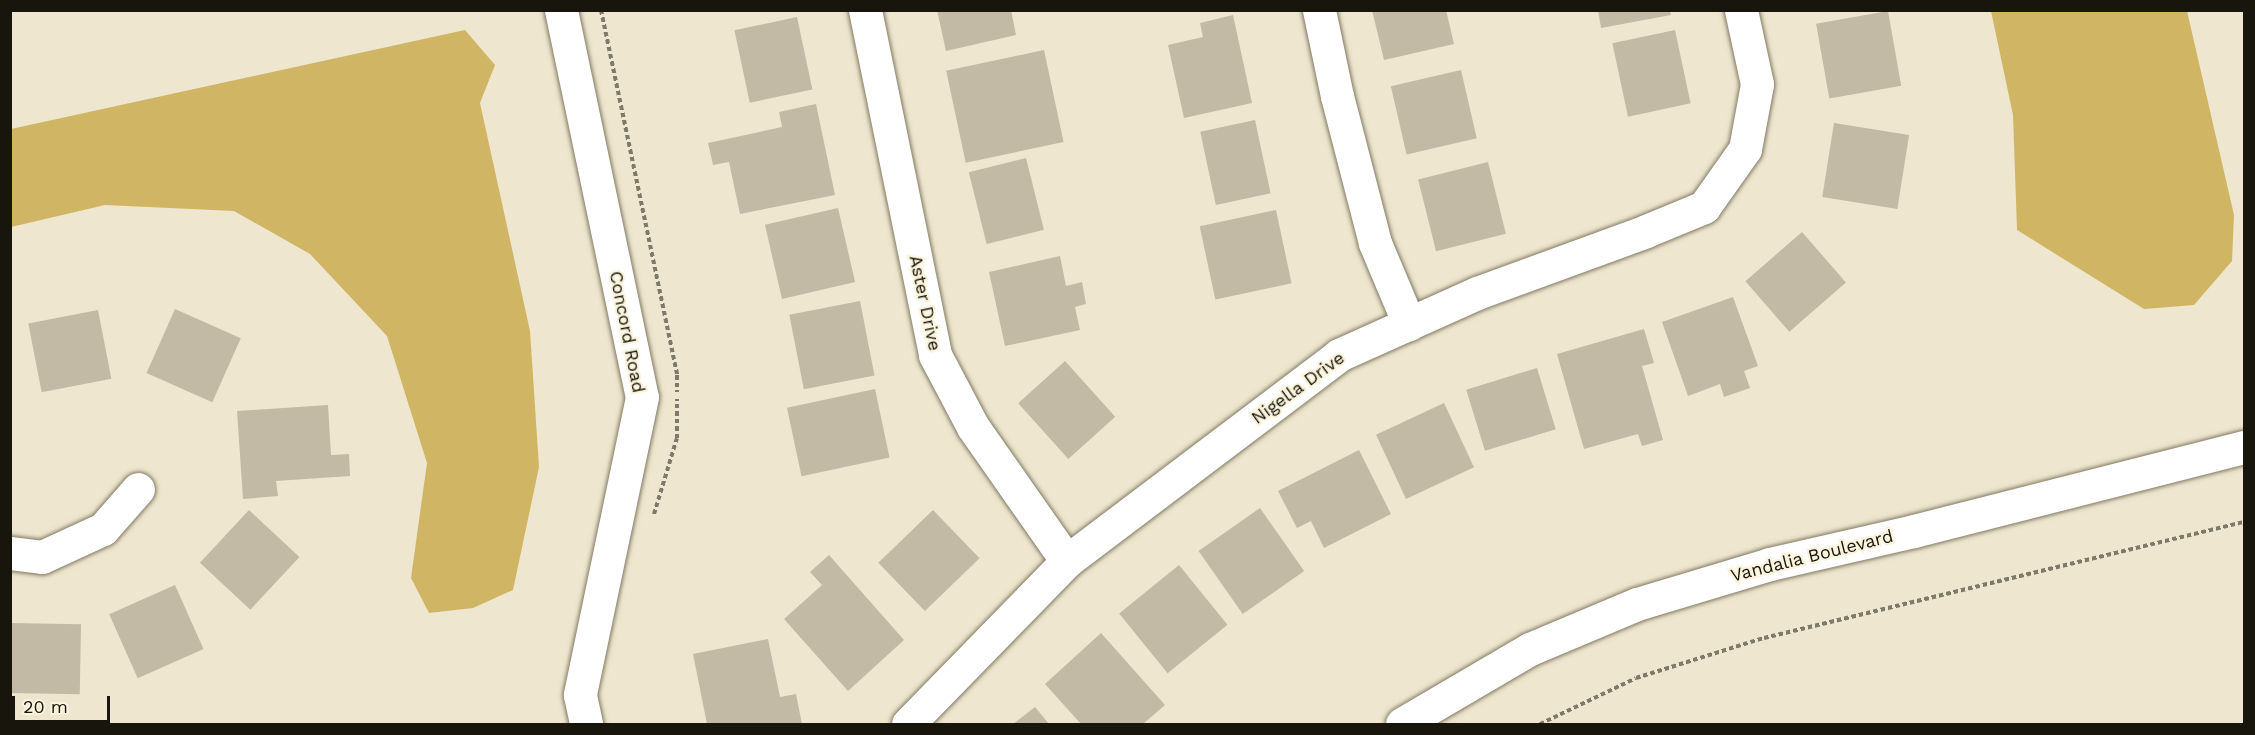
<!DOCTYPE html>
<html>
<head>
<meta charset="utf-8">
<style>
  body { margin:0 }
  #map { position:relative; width:2255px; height:735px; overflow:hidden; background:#eee6ce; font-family:"Work Sans",sans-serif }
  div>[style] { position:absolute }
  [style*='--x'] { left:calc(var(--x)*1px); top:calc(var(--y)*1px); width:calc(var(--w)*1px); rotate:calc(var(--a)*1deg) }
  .water>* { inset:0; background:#d0b564 }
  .building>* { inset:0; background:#c2baa4; transform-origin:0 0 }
  .path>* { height:4px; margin-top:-2px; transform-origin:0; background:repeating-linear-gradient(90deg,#7e7969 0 4.5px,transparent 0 7.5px) }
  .roads { filter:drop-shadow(0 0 2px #817a64) drop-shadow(0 0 2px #817a64) }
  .minor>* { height:33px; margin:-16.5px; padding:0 16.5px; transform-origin:16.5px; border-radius:16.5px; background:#fff }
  span { translate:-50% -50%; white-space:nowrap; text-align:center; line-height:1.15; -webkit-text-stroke:4.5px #fbf3db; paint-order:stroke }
  .street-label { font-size:18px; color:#17150c }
  .frame { position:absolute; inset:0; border:12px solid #17150c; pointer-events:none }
  .scale { position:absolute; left:12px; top:696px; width:98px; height:27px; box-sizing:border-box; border:3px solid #17150c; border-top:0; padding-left:8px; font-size:18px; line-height:21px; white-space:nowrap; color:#17150c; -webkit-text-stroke:4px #fbf3db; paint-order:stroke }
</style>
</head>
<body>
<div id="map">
  <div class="water">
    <div style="clip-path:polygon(1991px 11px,2187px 11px,2234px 215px,2232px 261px,2194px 305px,2144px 309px,2017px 230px,2013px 115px)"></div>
    <div style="clip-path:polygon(465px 30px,495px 65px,480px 103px,530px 331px,539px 467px,513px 590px,473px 608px,429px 613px,411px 578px,427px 463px,387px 336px,310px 254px,234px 211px,105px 205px,11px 227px,11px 129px)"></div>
  </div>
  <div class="building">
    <div style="clip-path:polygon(937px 10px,1011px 10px,1016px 35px,946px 51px)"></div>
    <div style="clip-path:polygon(1372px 10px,1446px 10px,1454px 44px,1384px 60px)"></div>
    <div style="clip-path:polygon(1598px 10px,1670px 10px,1671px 15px,1601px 28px)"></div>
    <div style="left:1888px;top:11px;width:76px;height:73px;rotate:80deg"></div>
    <div style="clip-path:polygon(1233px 15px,1252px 103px,1184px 118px,1168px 45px,1203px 37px,1200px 23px)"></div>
    <div style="left:797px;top:17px;width:74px;height:64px;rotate:78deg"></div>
    <div style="left:1675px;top:30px;width:75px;height:64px;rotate:78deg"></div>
    <div style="left:1044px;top:50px;width:94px;height:100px;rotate:78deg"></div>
    <div style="left:1461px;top:70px;width:70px;height:72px;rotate:77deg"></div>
    <div style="clip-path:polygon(816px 104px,835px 195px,740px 214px,729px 162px,713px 165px,708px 143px,782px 127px,779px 112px)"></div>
    <div style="left:1255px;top:120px;width:75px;height:56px;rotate:78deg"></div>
    <div style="left:1834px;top:123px;width:76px;height:75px;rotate:9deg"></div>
    <div style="left:1026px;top:158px;width:74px;height:59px;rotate:76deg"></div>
    <div style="left:1488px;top:162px;width:74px;height:72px;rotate:76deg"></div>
    <div style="left:838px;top:208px;width:76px;height:75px;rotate:77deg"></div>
    <div style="left:1276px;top:210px;width:75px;height:78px;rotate:78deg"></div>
    <div style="left:1802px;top:232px;width:67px;height:75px;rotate:49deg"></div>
    <div style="clip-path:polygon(1060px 256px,1066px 286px,1082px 282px,1086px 304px,1075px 307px,1080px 330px,1005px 346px,989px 272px)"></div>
    <div style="clip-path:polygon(1733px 297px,1758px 366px,1744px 371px,1750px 388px,1724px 397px,1720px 384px,1688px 396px,1662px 322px)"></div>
    <div style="left:860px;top:301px;width:76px;height:72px;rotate:79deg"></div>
    <div style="left:175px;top:309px;width:72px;height:70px;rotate:24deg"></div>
    <div style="left:98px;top:310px;width:70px;height:71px;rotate:79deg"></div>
    <div style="clip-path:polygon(1644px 329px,1654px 363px,1642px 366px,1663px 440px,1642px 446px,1638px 434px,1584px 449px,1557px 354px)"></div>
    <div style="left:1065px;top:361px;width:75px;height:63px;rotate:48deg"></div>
    <div style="left:1537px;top:368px;width:64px;height:74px;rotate:73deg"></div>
    <div style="left:875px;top:389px;width:70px;height:90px;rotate:78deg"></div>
    <div style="left:1444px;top:403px;width:71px;height:75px;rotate:65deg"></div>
    <div style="clip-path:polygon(328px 405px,331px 455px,349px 454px,350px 476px,276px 481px,278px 496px,243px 499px,237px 411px)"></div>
    <div style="clip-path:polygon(1359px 450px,1391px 514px,1324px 548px,1311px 521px,1297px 528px,1278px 491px)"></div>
    <div style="left:1260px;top:508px;width:77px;height:75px;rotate:55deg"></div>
    <div style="left:249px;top:510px;width:69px;height:72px;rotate:43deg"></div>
    <div style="left:933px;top:510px;width:67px;height:76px;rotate:46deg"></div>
    <div style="clip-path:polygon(829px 555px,904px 640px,848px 691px,784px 619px,822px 585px,810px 572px)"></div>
    <div style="left:1179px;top:565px;width:77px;height:77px;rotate:51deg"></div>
    <div style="left:175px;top:585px;width:70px;height:72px;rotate:66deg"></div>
    <div style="left:10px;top:623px;width:71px;height:70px;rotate:1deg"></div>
    <div style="clip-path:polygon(1101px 633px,1165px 705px,1143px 724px,1081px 724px,1045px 684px)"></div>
    <div style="clip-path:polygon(768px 639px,780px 697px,796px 694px,802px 724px,707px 724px,693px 654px)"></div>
    <div style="clip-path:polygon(1035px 707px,1049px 724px,1013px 724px)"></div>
  </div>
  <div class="path">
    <div style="--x:601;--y:10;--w:373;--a:78.2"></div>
    <div style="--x:677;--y:375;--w:17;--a:90"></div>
    <div style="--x:654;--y:514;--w:79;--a:-73.2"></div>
    <div style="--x:677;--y:438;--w:39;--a:-90"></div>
    <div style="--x:1540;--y:724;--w:106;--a:-25.6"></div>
    <div style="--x:1636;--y:678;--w:134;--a:-17.4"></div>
    <div style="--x:1764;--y:638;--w:494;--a:-13.6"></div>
  </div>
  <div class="roads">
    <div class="minor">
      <div style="--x:561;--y:10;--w:395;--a:78.2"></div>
      <div style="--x:642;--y:397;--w:304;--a:101.8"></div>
      <div style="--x:580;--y:695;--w:30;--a:78"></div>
      <div style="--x:865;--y:10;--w:352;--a:78.5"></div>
      <div style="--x:935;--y:355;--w:81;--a:62.2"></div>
      <div style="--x:973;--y:427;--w:164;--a:55"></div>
      <div style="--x:1319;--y:10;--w:88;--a:78.2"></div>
      <div style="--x:1337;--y:96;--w:152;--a:75.5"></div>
      <div style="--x:1375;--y:243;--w:88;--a:67.2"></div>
      <div style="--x:10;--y:553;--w:32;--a:7"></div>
      <div style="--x:42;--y:557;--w:67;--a:-24.7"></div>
      <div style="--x:103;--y:529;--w:53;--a:-48.8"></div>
      <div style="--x:908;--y:724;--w:228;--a:-45.7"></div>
      <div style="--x:1067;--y:561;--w:341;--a:-37.1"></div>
      <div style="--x:1339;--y:355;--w:151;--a:-24.2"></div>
      <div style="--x:1477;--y:293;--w:180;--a:-20.1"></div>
      <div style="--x:1646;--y:231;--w:63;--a:-22.5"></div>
      <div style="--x:1704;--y:207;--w:71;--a:-54.7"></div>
      <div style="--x:1745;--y:149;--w:66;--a:-79.5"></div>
      <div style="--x:1757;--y:84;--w:76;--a:-102.2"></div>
      <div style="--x:1402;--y:724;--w:148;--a:-30.4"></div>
      <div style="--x:1530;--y:649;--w:116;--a:-22.8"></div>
      <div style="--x:1637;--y:604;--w:139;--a:-16.7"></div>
      <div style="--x:1770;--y:564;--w:148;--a:-12.9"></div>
      <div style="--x:1914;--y:531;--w:341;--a:-14.3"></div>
    </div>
  </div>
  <div class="street-label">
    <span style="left:925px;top:303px;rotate:78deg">Aster Drive</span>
    <span style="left:627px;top:332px;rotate:79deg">Concord Road</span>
    <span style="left:1298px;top:388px;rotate:-36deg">Nigella Drive</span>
    <span style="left:1812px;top:556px;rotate:-14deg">Vandalia Boulevard</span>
  </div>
  <div class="frame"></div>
  <div class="scale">20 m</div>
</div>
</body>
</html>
